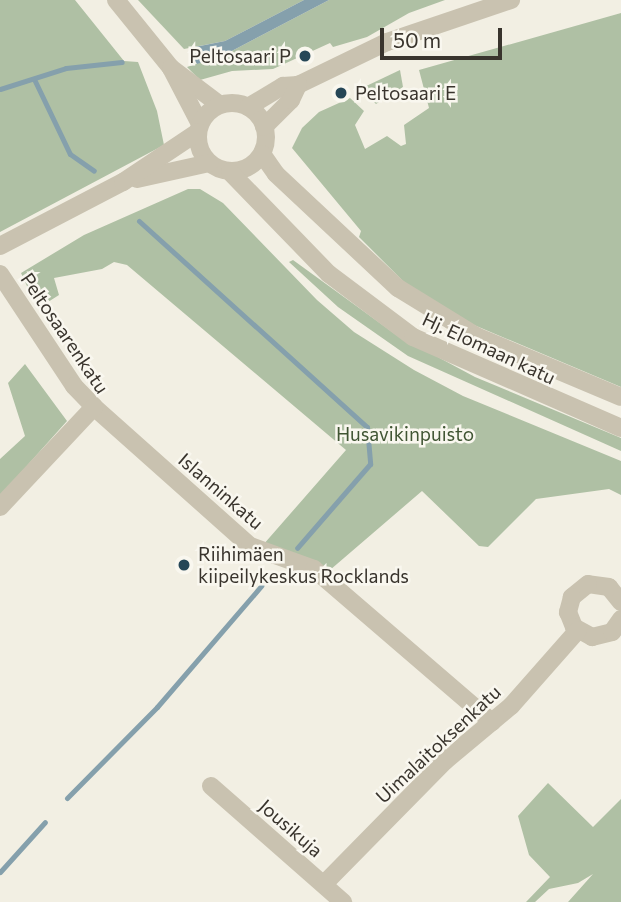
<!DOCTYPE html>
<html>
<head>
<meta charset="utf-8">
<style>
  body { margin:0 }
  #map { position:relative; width:621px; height:902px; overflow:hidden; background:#f2efe3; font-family:Commissioner,sans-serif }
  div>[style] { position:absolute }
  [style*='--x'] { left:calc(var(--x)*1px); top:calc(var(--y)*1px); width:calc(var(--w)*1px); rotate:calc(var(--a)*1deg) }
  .green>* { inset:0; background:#afc0a4 }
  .water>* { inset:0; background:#85a0ac }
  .stream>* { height:5px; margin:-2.5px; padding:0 2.5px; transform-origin:2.5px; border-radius:2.5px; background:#85a0ac }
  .minor>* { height:18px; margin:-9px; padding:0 9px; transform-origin:9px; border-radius:9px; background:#c9c2b0 }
  .minor>.ring { margin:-9px; padding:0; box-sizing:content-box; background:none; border:18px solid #c9c2b0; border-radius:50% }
  .dots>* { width:19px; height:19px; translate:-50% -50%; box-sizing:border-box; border:4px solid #f9f7ef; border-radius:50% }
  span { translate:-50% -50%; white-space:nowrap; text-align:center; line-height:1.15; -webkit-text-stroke:5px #f9f7ef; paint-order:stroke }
  .poi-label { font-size:19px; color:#39342d }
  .right { translate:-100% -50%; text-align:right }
  .left { translate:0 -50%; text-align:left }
  .street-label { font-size:19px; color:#39342d }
  .park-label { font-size:19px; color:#405533 }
  .scale { position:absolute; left:380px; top:28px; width:122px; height:32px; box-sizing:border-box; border:4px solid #39342d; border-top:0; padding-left:9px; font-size:21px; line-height:24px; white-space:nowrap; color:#39342d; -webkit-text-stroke:5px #f9f7ef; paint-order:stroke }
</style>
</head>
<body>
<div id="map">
  <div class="green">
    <div style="clip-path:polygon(0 0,75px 0,124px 61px,138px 62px,157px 111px,164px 145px,0 232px)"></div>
    <div style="clip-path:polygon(138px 0,304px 0,225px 41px,184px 49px)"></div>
    <div style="clip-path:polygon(329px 0,445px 0,409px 13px,367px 37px,333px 47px,330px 43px,273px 69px,232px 71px,200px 80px,187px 67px,226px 54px)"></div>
    <div style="clip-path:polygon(621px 13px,621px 387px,474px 325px,405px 283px,359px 237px,361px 231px,292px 148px,302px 128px,319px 112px,350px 98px,364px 111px,355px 125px,365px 149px,387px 136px,401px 146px,406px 144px,404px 125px,429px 108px,419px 70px)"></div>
    <div style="clip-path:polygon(400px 70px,403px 87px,376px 104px,360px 89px)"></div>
    <div style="clip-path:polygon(188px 189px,200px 189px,223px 203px,317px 300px,354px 332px,414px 370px,463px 396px,621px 461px,621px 495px,609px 489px,536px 499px,488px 547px,479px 546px,422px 491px,330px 570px,263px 545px,346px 450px,127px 265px,114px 262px,102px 269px,54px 278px,59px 295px,48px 302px,32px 297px,21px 273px,84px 235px)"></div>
    <div style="clip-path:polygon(293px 260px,395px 334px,475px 377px,621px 438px,621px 451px,408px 356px,338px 307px,289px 262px)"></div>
    <div style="clip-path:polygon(25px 364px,67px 421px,0 496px,0 459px,25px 436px,8px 383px)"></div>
    <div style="clip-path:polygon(548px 783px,593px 827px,621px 799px,621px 902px,568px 902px,593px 874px,578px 883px,549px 889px,535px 902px,526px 902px,550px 877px,529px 855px,518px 816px)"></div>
  </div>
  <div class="water">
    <div style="clip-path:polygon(304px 0,329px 0,226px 54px,197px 64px,192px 56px,190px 48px,225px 41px)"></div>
  </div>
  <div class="stream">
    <div style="--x:34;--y:79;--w:83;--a:64.4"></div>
    <div style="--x:70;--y:154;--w:29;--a:35"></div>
    <div style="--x:0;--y:89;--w:69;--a:-17.7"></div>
    <div style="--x:66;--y:68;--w:56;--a:-6.1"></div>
    <div style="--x:139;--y:221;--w:307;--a:42.1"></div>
    <div style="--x:367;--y:427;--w:37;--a:85"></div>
    <div style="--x:370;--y:464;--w:111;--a:131"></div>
    <div style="--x:67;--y:798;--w:128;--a:-45.3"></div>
    <div style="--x:157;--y:707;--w:160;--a:-49.3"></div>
    <div style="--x:0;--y:872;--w:67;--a:-48"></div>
  </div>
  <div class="minor">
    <div style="--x:116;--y:0;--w:87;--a:51"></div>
    <div style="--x:171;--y:68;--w:61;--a:37.1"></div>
    <div style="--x:171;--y:68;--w:63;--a:62.6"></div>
    <div class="ring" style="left:198px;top:103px;width:50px;height:50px"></div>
    <div style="--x:248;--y:107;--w:41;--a:-31"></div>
    <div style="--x:283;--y:86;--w:15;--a:-4"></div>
    <div style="--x:298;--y:85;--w:99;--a:-25.8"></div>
    <div style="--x:387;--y:42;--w:131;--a:-18.7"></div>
    <div style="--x:264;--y:127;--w:38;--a:-45"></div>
    <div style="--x:291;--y:100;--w:17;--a:-65"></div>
    <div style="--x:262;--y:154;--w:24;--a:55"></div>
    <div style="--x:276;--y:174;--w:167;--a:43.1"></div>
    <div style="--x:398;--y:288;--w:92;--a:31.6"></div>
    <div style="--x:476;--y:336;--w:157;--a:22.8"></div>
    <div style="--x:230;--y:172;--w:142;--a:45.9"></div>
    <div style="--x:329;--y:274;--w:105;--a:36.9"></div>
    <div style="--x:413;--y:337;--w:227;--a:23.6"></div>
    <div style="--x:137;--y:179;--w:74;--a:-12.5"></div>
    <div style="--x:0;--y:246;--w:139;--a:-27.5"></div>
    <div style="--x:123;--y:182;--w:90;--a:-33.7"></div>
    <div style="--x:0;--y:274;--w:134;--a:56.5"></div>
    <div style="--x:74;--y:386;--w:29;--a:46"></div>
    <div style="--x:94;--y:407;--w:209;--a:41.7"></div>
    <div style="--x:250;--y:546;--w:68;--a:19.8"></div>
    <div style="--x:314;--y:569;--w:235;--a:40.7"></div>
    <div style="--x:0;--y:507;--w:137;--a:-46.8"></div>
    <div style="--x:621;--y:602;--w:19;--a:-129"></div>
    <div style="--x:609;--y:587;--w:21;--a:-172"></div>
    <div style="--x:588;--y:584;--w:21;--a:141"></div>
    <div style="--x:572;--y:597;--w:16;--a:105"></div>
    <div style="--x:568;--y:612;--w:16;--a:68"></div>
    <div style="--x:574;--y:627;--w:21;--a:29"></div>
    <div style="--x:592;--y:637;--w:21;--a:-14"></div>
    <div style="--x:612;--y:632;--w:16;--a:-55"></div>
    <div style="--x:211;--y:786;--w:176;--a:41.3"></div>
    <div style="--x:324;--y:884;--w:173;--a:-45.5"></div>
    <div style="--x:445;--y:761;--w:86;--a:-39.8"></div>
    <div style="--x:511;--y:706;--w:101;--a:-48.6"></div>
  </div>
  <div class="dots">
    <div style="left:305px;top:56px;background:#264757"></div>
    <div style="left:341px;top:93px;background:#264757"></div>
    <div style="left:184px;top:565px;background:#264757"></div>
  </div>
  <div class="poi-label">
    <span class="right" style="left:291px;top:56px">Peltosaari P</span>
    <span class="left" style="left:355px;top:93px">Peltosaari E</span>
    <span class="left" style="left:198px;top:565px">Riihimäen<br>kiipeilykeskus Rocklands</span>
  </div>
  <div class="street-label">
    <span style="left:65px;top:333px;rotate:56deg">Peltosaarenkatu</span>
    <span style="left:489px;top:348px;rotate:25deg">Hj. Elomaan katu</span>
    <span style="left:221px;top:491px;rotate:41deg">Islanninkatu</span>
    <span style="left:438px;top:744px;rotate:-43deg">Uimalaitoksenkatu</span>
    <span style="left:291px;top:828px;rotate:41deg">Jousikuja</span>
  </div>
  <div class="park-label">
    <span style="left:405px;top:434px">Husavikinpuisto</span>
  </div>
  <div class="scale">50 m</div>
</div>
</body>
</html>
